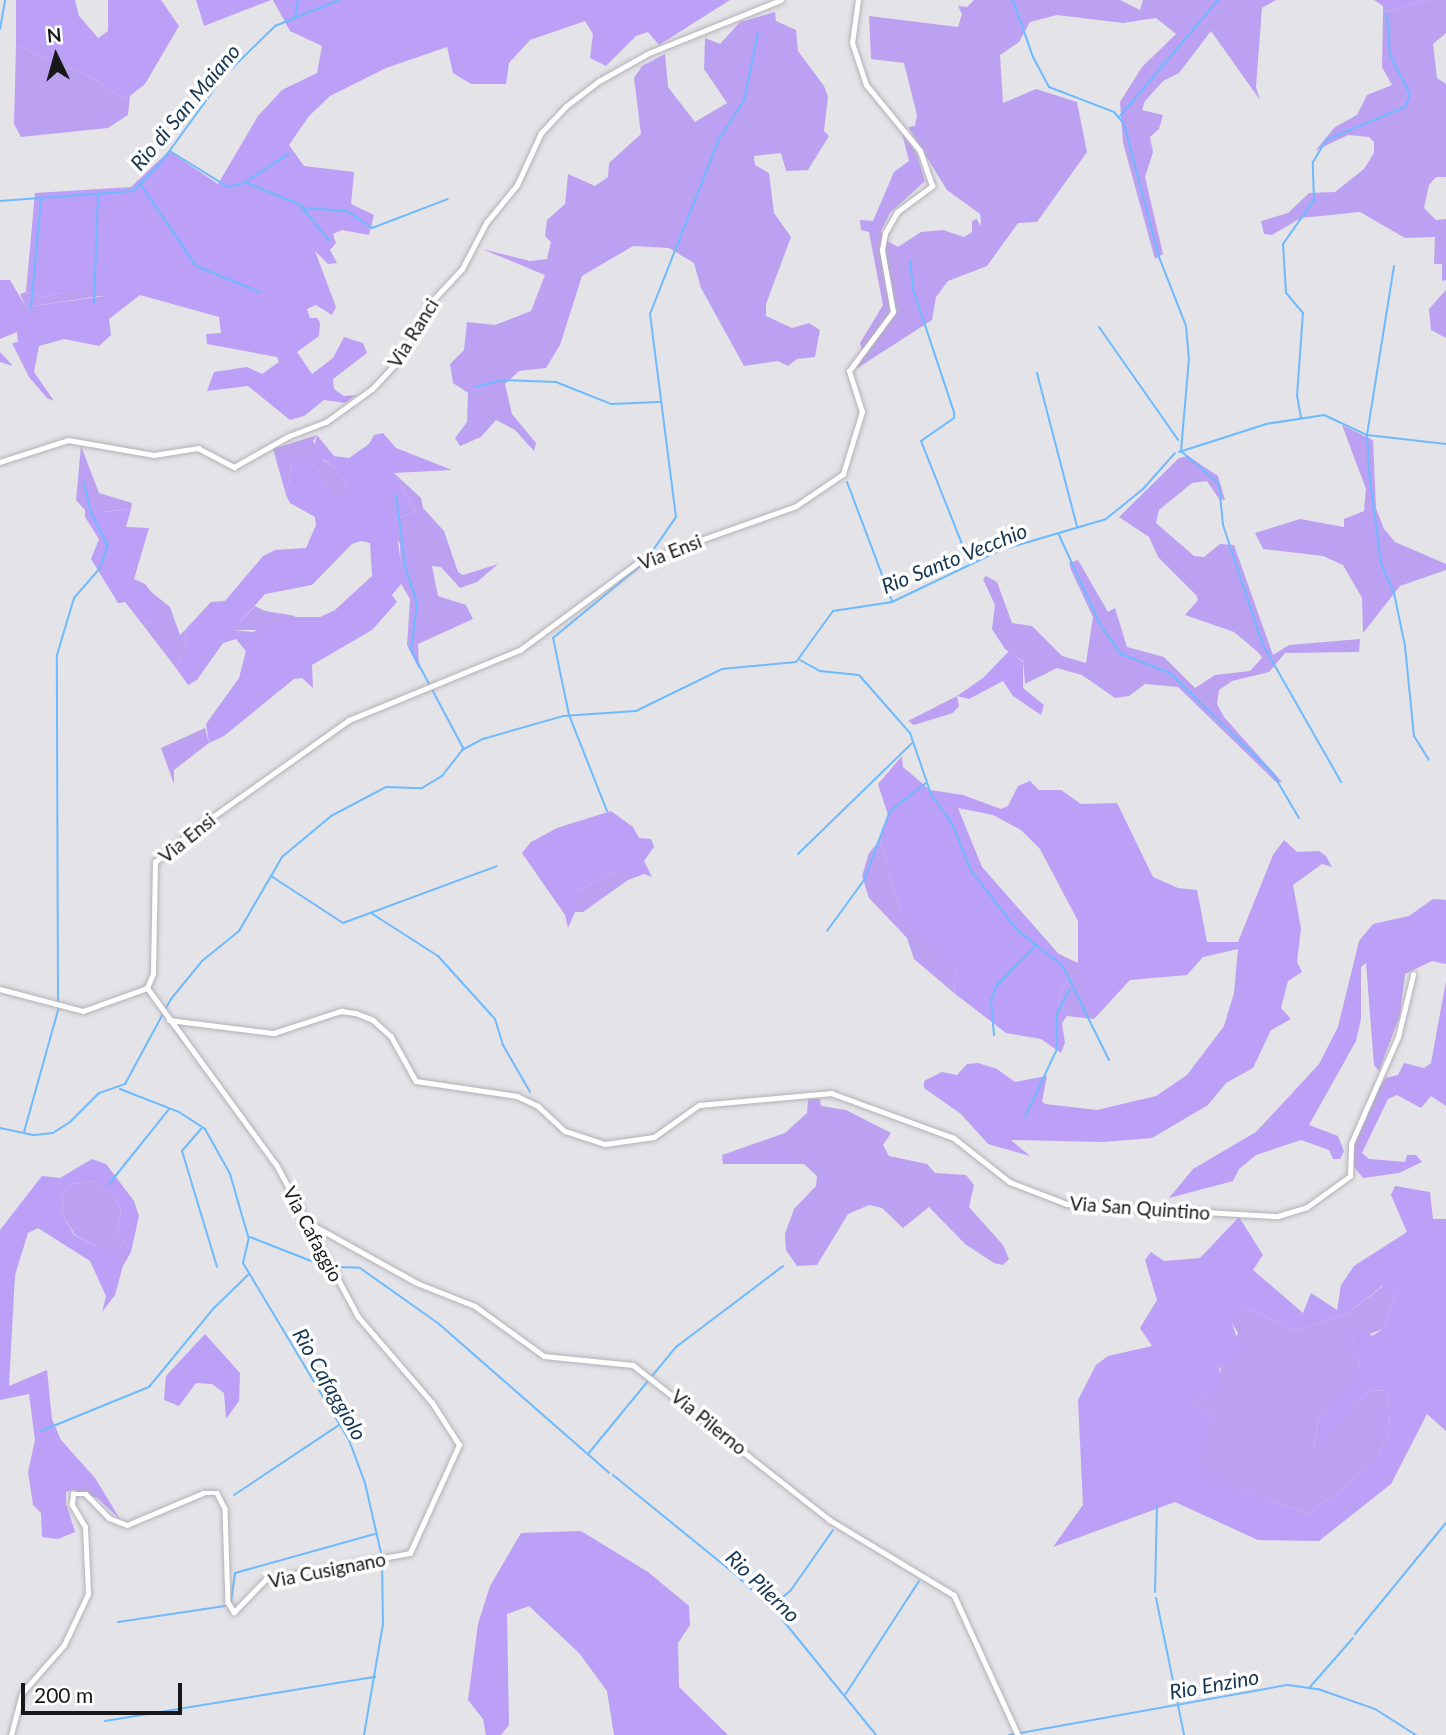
<!DOCTYPE html>
<html>
<head>
<meta charset="utf-8">
<style>
  body { margin:0 }
  #map { position:relative; width:1446px; height:1735px; overflow:hidden; background:#e4e3e8; font-family:Lato,sans-serif }
  div>[style] { position:absolute }
  [style*='--x'] { left:calc(var(--x)*1px); top:calc(var(--y)*1px); width:calc(var(--w)*1px); rotate:calc(var(--a)*1deg) }
  .green>* { inset:0; background:#bca1f3 }
  .forest>* { inset:0; background:#bc9ff6 }
  .stream>* { height:2px; margin:-1px; padding:0 1px; transform-origin:1px; border-radius:1px; background:#6dbaff }
  .roads { filter:drop-shadow(0 0 2px #b3b1b7) drop-shadow(0 0 2px #b3b1b7) }
  .minor>* { height:4.5px; margin:-2.25px; padding:0 2.25px; transform-origin:2.25px; border-radius:2.25px; background:#fff }
  span { translate:-50% -50%; white-space:nowrap; text-align:center; line-height:1.15; -webkit-text-stroke:7px #fff; paint-order:stroke }
  .street-label { font-size:19px; color:#181719 }
  .water-label { font-size:21px; color:#163652; font-style:italic }
  .north { position:absolute; left:21px; top:21px; width:70px; height:70px; -webkit-text-stroke:5px #fff; paint-order:stroke; rotate:355deg; font-size:19px; font-weight:700; line-height:28px; text-align:center; color:#181719 }
  .north::after { content:''; display:block; margin:auto; width:24px; height:32px; background:#181719; clip-path:polygon(50% 0,100% 100%,50% 72%,0 100%) }
  .scale { position:absolute; left:21px; top:1683px; width:161px; height:32px; box-sizing:border-box; border:4px solid #181719; border-top:0; padding-left:9px; font-size:21px; line-height:24px; white-space:nowrap; color:#181719; -webkit-text-stroke:5px #fff; paint-order:stroke }
</style>
</head>
<body>
<div id="map">
  <div class="green">
    <div style="clip-path:polygon(974px 0,1120px 0,1140px 10px,1143px 0,1276px 0,1262px 8px,1256px 87px,1260px 100px,1211px 31px,1179px 73px,1163px 81px,1145px 101px,1142px 110px,1163px 115px,1159px 129px,1150px 137px,1153px 152px,1145px 177px,1163px 254px,1155px 259px,1123px 143px,1120px 102px,1142px 67px,1176px 34px,1156px 18px,1123px 23px,1057px 15px,1030px 22px,1019px 42px,1000px 55px,1003px 103px,1036px 89px,1077px 102px,1087px 152px,1037px 222px,1018px 223px,987px 266px,948px 281px,936px 297px,932px 320px,856px 369px,864px 356px,860px 343px,883px 305px,869px 232px,861px 230px,860px 220px,873px 221px,894px 172px,909px 161px,902px 133px,917px 154px,925px 181px,890px 213px,881px 231px,886px 240px,898px 247px,921px 232px,943px 230px,964px 237px,972px 232px,972px 221px,977px 219px,980px 226px,981px 221px,980px 214px,947px 190px,908px 127px,915px 126px,917px 115px,904px 63px,871px 59px,869px 16px,958px 27px,962px 14px,958px 6px,967px 7px)"></div>
    <div style="clip-path:polygon(1429px 0,1446px 0,1446px 33px,1433px 44px,1437px 78px,1446px 84px,1446px 177px,1436px 177px,1429px 185px,1424px 208px,1436px 220px,1446px 219px,1446px 280px,1442px 281px,1442px 264px,1434px 264px,1435px 237px,1405px 238px,1360px 212px,1301px 218px,1272px 235px,1264px 234px,1261px 221px,1288px 213px,1309px 193px,1335px 192px,1364px 169px,1374px 153px,1374px 142px,1369px 137px,1348px 135px,1315px 151px,1335px 127px,1357px 115px,1367px 95px,1392px 85px,1382px 67px,1383px 12px)"></div>
    <div style="clip-path:polygon(775px 12px,776px 21px,796px 30px,798px 51px,824px 86px,828px 97px,824px 131px,829px 136px,808px 170px,786px 171px,781px 153px,754px 156px,755px 165px,769px 173px,774px 213px,791px 237px,766px 304px,766px 316px,792px 328px,809px 323px,820px 330px,815px 357px,797px 359px,788px 366px,778px 361px,744px 366px,701px 288px,694px 263px,669px 248px,633px 246px,582px 276px,560px 345px,546px 368px,519px 371px,505px 384px,512px 414px,536px 443px,534px 451px,515px 430px,496px 420px,481px 437px,460px 446px,455px 438px,467px 422px,468px 393px,453px 383px,450px 364px,464px 350px,467px 322px,495px 325px,531px 311px,545px 275px,482px 249px,530px 261px,547px 259px,551px 242px,545px 236px,547px 220px,565px 204px,568px 174px,595px 186px,608px 177px,609px 163px,641px 134px,634px 78px,642px 66px,665px 54px,668px 87px,695px 122px,727px 103px,704px 69px,705px 38px,720px 44px,740px 22px)"></div>
    <div style="clip-path:polygon(16px 45px,93px 78px,125px 100px,130px 96px,128px 115px,108px 128px,21px 137px,14px 124px)"></div>
    <div style="clip-path:polygon(1446px 290px,1446px 338px,1431px 330px,1429px 309px)"></div>
    <div style="clip-path:polygon(26px 292px,45px 298px,55px 293px,107px 295px,26px 307px,20px 294px)"></div>
    <div style="clip-path:polygon(1342px 425px,1373px 440px,1376px 508px,1384px 529px,1395px 542px,1446px 564px,1446px 570px,1400px 586px,1363px 633px,1362px 598px,1343px 565px,1323px 556px,1263px 549px,1255px 533px,1300px 519px,1344px 527px,1344px 519px,1364px 511px,1366px 489px)"></div>
    <div style="clip-path:polygon(317px 435px,313px 441px,323px 460px,335px 468px,346px 486px,343px 497px,334px 494px,312px 464px,292px 462px,286px 495px,273px 449px)"></div>
    <div style="clip-path:polygon(81px 446px,99px 493px,132px 503px,131px 509px,102px 512px,85px 505px,85px 510px,76px 500px)"></div>
    <div style="clip-path:polygon(1188px 456px,1218px 476px,1225px 500px,1219px 499px,1207px 481px,1192px 483px,1159px 510px,1156px 523px,1194px 556px,1204px 557px,1220px 544px,1234px 545px,1273px 655px,1289px 645px,1360px 639px,1359px 652px,1285px 653px,1269px 672px,1232px 681px,1219px 690px,1217px 704px,1224px 717px,1282px 782px,1276px 782px,1178px 687px,1145px 684px,1129px 696px,1115px 698px,1082px 675px,1057px 668px,1025px 684px,1023px 661px,1005px 649px,992px 629px,995px 605px,983px 579px,986px 576px,997px 582px,1012px 623px,1032px 626px,1062px 656px,1086px 663px,1093px 617px,1071px 570px,1069px 563px,1078px 560px,1108px 612px,1115px 608px,1127px 647px,1164px 657px,1195px 688px,1215px 675px,1250px 671px,1262px 658px,1259px 653px,1234px 632px,1185px 615px,1198px 600px,1196px 595px,1158px 557px,1149px 537px,1119px 517px,1179px 458px)"></div>
    <div style="clip-path:polygon(394px 473px,421px 498px,423px 508px,444px 531px,458px 572px,463px 575px,498px 564px,477px 582px,460px 588px,441px 567px,432px 566px,438px 596px,466px 605px,473px 619px,418px 644px,419px 669px,407px 645px,410px 599px,401px 584px,400px 544px,393px 530px,395px 520px,415px 511px)"></div>
    <div style="clip-path:polygon(150px 591px,170px 607px,180px 635px,185px 630px,186px 648px,176px 668px,143px 625px,151px 623px,157px 600px)"></div>
    <div style="clip-path:polygon(255px 606px,265px 611px,296px 616px,263px 630px,233px 630px)"></div>
    <div style="clip-path:polygon(957px 696px,959px 706px,953px 713px,914px 725px,908px 721px)"></div>
    <div style="clip-path:polygon(205px 728px,209px 743px,174px 770px,174px 784px,161px 748px)"></div>
    <div style="clip-path:polygon(880px 840px,901px 913px,956px 966px,954px 993px,914px 959px,907px 938px,869px 898px,862px 876px,869px 853px)"></div>
    <div style="clip-path:polygon(618px 870px,624px 870px,628px 880px,583px 912px,575px 912px,575px 892px)"></div>
    <div style="clip-path:polygon(1059px 954px,1078px 963px,1094px 1019px,1067px 1016px,1058px 1002px,1067px 978px)"></div>
    <div style="clip-path:polygon(808px 1099px,820px 1099px,821px 1106px,846px 1110px,891px 1133px,883px 1145px,889px 1156px,927px 1164px,935px 1173px,966px 1175px,974px 1185px,969px 1207px,1003px 1245px,1009px 1259px,1003px 1265px,994px 1263px,965px 1244px,929px 1207px,903px 1228px,882px 1208px,869px 1205px,848px 1214px,817px 1265px,797px 1266px,786px 1250px,785px 1234px,794px 1209px,816px 1186px,817px 1176px,804px 1164px,723px 1164px,722px 1155px,785px 1133px,807px 1113px)"></div>
    <div style="clip-path:polygon(95px 1181px,114px 1195px,121px 1211px,117px 1232px,131px 1252px,123px 1266px,117px 1256px,75px 1235px,62px 1214px,63px 1193px,74px 1184px)"></div>
    <div style="clip-path:polygon(1383px 1286px,1396px 1293px,1383px 1329px,1352px 1341px,1360px 1363px,1352px 1386px,1319px 1416px,1313px 1450px,1370px 1390px,1388px 1391px,1390px 1429px,1379px 1455px,1346px 1487px,1306px 1514px,1195px 1471px,1212px 1416px,1193px 1400px,1190px 1388px,1208px 1396px,1238px 1333px,1230px 1320px,1246px 1308px,1295px 1330px,1348px 1313px)"></div>
  </div>
  <div class="forest">
    <div style="clip-path:polygon(16px 0,75px 0,79px 16px,98px 38px,108px 31px,108px 0,161px 0,179px 26px,145px 84px,125px 100px,93px 78px,16px 45px)"></div>
    <div style="clip-path:polygon(196px 0,271px 0,204px 26px)"></div>
    <div style="clip-path:polygon(273px 0,730px 0,659px 45px,648px 32px,636px 36px,606px 66px,590px 58px,593px 34px,585px 21px,530px 40px,509px 63px,506px 84px,471px 84px,453px 73px,447px 47px,386px 68px,330px 96px,309px 116px,289px 145px,304px 166px,354px 172px,351px 204px,374px 215px,369px 235px,342px 230px,333px 234px,336px 243px,330px 250px,337px 263px,328px 264px,315px 251px,336px 307px,332px 315px,316px 305px,307px 309px,310px 318px,317px 318px,320px 323px,319px 336px,297px 352px,312px 374px,333px 358px,344px 337px,363px 343px,367px 353px,333px 379px,334px 389px,344px 396px,356px 395px,345px 403px,324px 400px,304px 416px,290px 420px,248px 386px,207px 391px,214px 372px,247px 367px,262px 374px,279px 362px,277px 357px,207px 344px,206px 334px,221px 333px,219px 317px,140px 295px,109px 319px,111px 335px,99px 346px,64px 339px,39px 346px,34px 372px,54px 401px,47px 398px,29px 377px,12px 343px,18px 342px,17px 332px,0 339px,0 352px,13px 366px,0 362px,0 280px,10px 280px,26px 307px,105px 296px,55px 293px,45px 298px,26px 292px,35px 193px,131px 187px,169px 151px,218px 184px,258px 116px,282px 90px,317px 73px,322px 46px,290px 31px)"></div>
    <div style="clip-path:polygon(1374px 0,1429px 0,1383px 12px,1383px 6px)"></div>
    <div style="clip-path:polygon(evenodd,383px 433px,396px 448px,452px 470px,394px 473px,415px 511px,395px 520px,402px 571px,401px 584px,392px 595px,397px 602px,372px 630px,312px 665px,313px 688px,302px 678px,294px 679px,224px 736px,209px 743px,206px 724px,239px 678px,246px 651px,236px 639px,223px 643px,197px 680px,188px 685px,176px 668px,186px 648px,185px 630px,211px 602px,225px 601px,263px 556px,275px 550px,306px 548px,316px 525px,315px 517px,290px 503px,286px 495px,292px 462px,305px 460px,312px 464px,334px 494px,343px 496px,346px 486px,335px 468px,313px 452px,317px 435px,334px 456px,349px 458px,369px 444px,374px 435px,383px 433px,361px 541px,370px 543px,372px 576px,335px 610px,320px 617px,290px 617px,253px 632px,233px 630px,265px 594px,312px 585px,352px 544px,361px 541px)"></div>
    <div style="clip-path:polygon(85px 505px,103px 512px,131px 509px,126px 527px,149px 528px,134px 579px,145px 584px,157px 599px,158px 611px,151px 623px,143px 625px,125px 602px,118px 603px,91px 559px,99px 539px,85px 517px)"></div>
    <div style="clip-path:polygon(1009px 651px,1023px 662px,1023px 688px,1044px 705px,1041px 715px,1013px 696px,1003px 681px,969px 699px,957px 696px,983px 678px)"></div>
    <div style="clip-path:polygon(902px 756px,903px 767px,930px 790px,963px 795px,1001px 809px,1008px 806px,1018px 786px,1030px 781px,1039px 790px,1061px 790px,1081px 804px,1117px 803px,1153px 877px,1178px 888px,1197px 890px,1207px 942px,1238px 942px,1273px 855px,1284px 840px,1297px 852px,1319px 851px,1326px 856px,1332px 867px,1322px 864px,1293px 885px,1301px 928px,1297px 962px,1302px 972px,1288px 981px,1281px 1008px,1291px 1019px,1271px 1030px,1253px 1068px,1226px 1083px,1208px 1105px,1152px 1138px,1103px 1142px,1011px 1140px,1030px 1156px,988px 1144px,961px 1114px,924px 1088px,924px 1081px,942px 1072px,957px 1075px,967px 1064px,978px 1063px,997px 1069px,1015px 1082px,1047px 1076px,1042px 1101px,1045px 1104px,1097px 1110px,1156px 1096px,1187px 1075px,1224px 1026px,1234px 993px,1238px 949px,1203px 957px,1187px 975px,1130px 980px,1094px 1019px,1078px 968px,1078px 921px,1040px 849px,1021px 830px,993px 815px,958px 808px,982px 867px,1064px 960px,1067px 978px,1058px 1002px,1067px 1016px,1062px 1023px,1065px 1043px,1061px 1053px,1041px 1039px,1006px 1033px,954px 993px,956px 966px,916px 932px,901px 913px,880px 840px,888px 815px,878px 784px)"></div>
    <div style="clip-path:polygon(611px 811px,633px 827px,639px 838px,651px 839px,654px 847px,644px 861px,652px 877px,644px 874px,628px 880px,624px 870px,618px 870px,575px 892px,575px 912px,568px 928px,565px 915px,522px 853px,531px 842px,557px 828px)"></div>
    <div style="clip-path:polygon(1433px 899px,1446px 900px,1446px 964px,1432px 961px,1405px 974px,1400px 1015px,1379px 1071px,1374px 1065px,1366px 963px,1361px 967px,1361px 1019px,1356px 1041px,1309px 1125px,1338px 1136px,1344px 1151px,1340px 1159px,1333px 1159px,1329px 1150px,1301px 1140px,1256px 1155px,1239px 1169px,1233px 1181px,1169px 1198px,1193px 1169px,1256px 1132px,1319px 1064px,1338px 1027px,1359px 941px,1373px 924px,1409px 916px)"></div>
    <div style="clip-path:polygon(1446px 981px,1446px 1106px,1431px 1096px,1421px 1108px,1397px 1095px,1388px 1099px,1362px 1153px,1369px 1159px,1405px 1162px,1407px 1155px,1416px 1155px,1422px 1162px,1399px 1173px,1363px 1178px,1352px 1164px,1356px 1131px,1385px 1078px,1398px 1075px,1404px 1063px,1424px 1068px,1431px 1063px)"></div>
    <div style="clip-path:polygon(92px 1159px,106px 1164px,134px 1201px,139px 1216px,131px 1252px,117px 1232px,121px 1211px,114px 1195px,95px 1181px,74px 1184px,63px 1193px,62px 1214px,74px 1235px,118px 1256px,123px 1266px,115px 1295px,102px 1312px,106px 1296px,90px 1261px,38px 1228px,28px 1233px,15px 1275px,9px 1386px,47px 1370px,52px 1419px,61px 1440px,95px 1478px,120px 1519px,97px 1498px,73px 1490px,66px 1492px,66px 1503px,75px 1532px,58px 1539px,42px 1537px,41px 1513px,33px 1505px,28px 1472px,35px 1440px,29px 1394px,0 1400px,0 1230px,42px 1176px,60px 1178px)"></div>
    <div style="clip-path:polygon(evenodd,1395px 1186px,1430px 1192px,1433px 1219px,1446px 1219px,1446px 1431px,1427px 1414px,1391px 1484px,1319px 1541px,1258px 1540px,1175px 1502px,1053px 1547px,1083px 1505px,1078px 1400px,1096px 1365px,1108px 1356px,1152px 1346px,1140px 1328px,1157px 1300px,1145px 1260px,1151px 1252px,1164px 1261px,1200px 1258px,1239px 1217px,1263px 1255px,1253px 1270px,1303px 1313px,1311px 1293px,1337px 1310px,1341px 1285px,1354px 1266px,1407px 1232px,1391px 1195px,1395px 1186px,1382px 1286px,1396px 1293px,1383px 1329px,1372px 1336px,1363px 1328px,1352px 1342px,1360px 1363px,1351px 1386px,1319px 1416px,1313px 1451px,1370px 1390px,1388px 1391px,1390px 1429px,1379px 1455px,1346px 1487px,1306px 1514px,1196px 1471px,1212px 1416px,1193px 1400px,1191px 1389px,1208px 1396px,1219px 1390px,1219px 1369px,1241px 1351px,1231px 1320px,1246px 1308px,1295px 1330px,1348px 1313px,1382px 1286px)"></div>
    <div style="clip-path:polygon(205px 1334px,240px 1373px,239px 1401px,226px 1419px,224px 1393px,212px 1384px,196px 1383px,179px 1406px,164px 1400px,166px 1376px)"></div>
    <div style="clip-path:polygon(581px 1531px,648px 1572px,689px 1606px,690px 1625px,678px 1643px,679px 1687px,728px 1735px,614px 1735px,607px 1691px,579px 1653px,529px 1606px,507px 1614px,509px 1725px,501px 1735px,486px 1735px,483px 1719px,468px 1700px,478px 1624px,490px 1586px,521px 1533px)"></div>
  </div>
  <div class="stream">
    <div style="--x:1013;--y:0;--w:60;--a:70.7"></div>
    <div style="--x:1033;--y:57;--w:34;--a:62"></div>
    <div style="--x:1049;--y:87;--w:70;--a:21"></div>
    <div style="--x:1114;--y:112;--w:16;--a:50"></div>
    <div style="--x:1124;--y:124;--w:138;--a:75.3"></div>
    <div style="--x:1159;--y:257;--w:74;--a:68.6"></div>
    <div style="--x:1186;--y:326;--w:32;--a:85"></div>
    <div style="--x:1189;--y:358;--w:93;--a:94.9"></div>
    <div style="--x:1181;--y:451;--w:50;--a:41"></div>
    <div style="--x:1219;--y:484;--w:41;--a:84.4"></div>
    <div style="--x:1223;--y:525;--w:126;--a:71.6"></div>
    <div style="--x:1263;--y:645;--w:158;--a:60.3"></div>
    <div style="--x:295;--y:16;--w:16;--a:-79"></div>
    <div style="--x:0;--y:29;--w:29;--a:-80"></div>
    <div style="--x:1120;--y:116;--w:152;--a:-49.8"></div>
    <div style="--x:170;--y:151;--w:68;--a:31.8"></div>
    <div style="--x:228;--y:187;--w:16;--a:-14"></div>
    <div style="--x:244;--y:183;--w:53;--a:-33.4"></div>
    <div style="--x:247;--y:183;--w:56;--a:22"></div>
    <div style="--x:299;--y:204;--w:47;--a:50.2"></div>
    <div style="--x:141;--y:185;--w:98;--a:55.8"></div>
    <div style="--x:196;--y:266;--w:69;--a:22.1"></div>
    <div style="--x:0;--y:201;--w:133;--a:-4.3"></div>
    <div style="--x:133;--y:191;--w:38;--a:-45"></div>
    <div style="--x:160;--y:164;--w:107;--a:-54.1"></div>
    <div style="--x:223;--y:77;--w:73;--a:-44.4"></div>
    <div style="--x:275;--y:26;--w:69;--a:-22.1"></div>
    <div style="--x:304;--y:208;--w:43;--a:4"></div>
    <div style="--x:347;--y:211;--w:30;--a:34"></div>
    <div style="--x:372;--y:228;--w:81;--a:-20.9"></div>
    <div style="--x:910;--y:260;--w:29;--a:84"></div>
    <div style="--x:913;--y:289;--w:130;--a:71.6"></div>
    <div style="--x:954;--y:412;--w:6;--a:90"></div>
    <div style="--x:954;--y:418;--w:40;--a:145.1"></div>
    <div style="--x:921;--y:441;--w:132;--a:68.3"></div>
    <div style="--x:1394;--y:266;--w:171;--a:99.1"></div>
    <div style="--x:1367;--y:435;--w:37;--a:87"></div>
    <div style="--x:1369;--y:472;--w:92;--a:82.5"></div>
    <div style="--x:1381;--y:563;--w:33;--a:67"></div>
    <div style="--x:1394;--y:593;--w:54;--a:78.3"></div>
    <div style="--x:1405;--y:646;--w:90;--a:84.3"></div>
    <div style="--x:1414;--y:736;--w:28;--a:58"></div>
    <div style="--x:94;--y:303;--w:108;--a:-87.9"></div>
    <div style="--x:31;--y:308;--w:110;--a:-84.8"></div>
    <div style="--x:1099;--y:327;--w:138;--a:55"></div>
    <div style="--x:1037;--y:373;--w:159;--a:75.4"></div>
    <div style="--x:475;--y:387;--w:29;--a:-14"></div>
    <div style="--x:503;--y:380;--w:53;--a:2.2"></div>
    <div style="--x:556;--y:382;--w:59;--a:21.8"></div>
    <div style="--x:611;--y:404;--w:49;--a:-2.3"></div>
    <div style="--x:1301;--y:418;--w:22;--a:-100"></div>
    <div style="--x:1297;--y:396;--w:83;--a:-85.9"></div>
    <div style="--x:1303;--y:313;--w:26;--a:-130"></div>
    <div style="--x:1286;--y:293;--w:49;--a:-93.5"></div>
    <div style="--x:1283;--y:244;--w:54;--a:-54.8"></div>
    <div style="--x:1314;--y:200;--w:38;--a:-92"></div>
    <div style="--x:1313;--y:162;--w:26;--a:-59"></div>
    <div style="--x:1326;--y:140;--w:86;--a:-22.7"></div>
    <div style="--x:1405;--y:107;--w:14;--a:-69"></div>
    <div style="--x:1410;--y:94;--w:44;--a:-117.1"></div>
    <div style="--x:1390;--y:55;--w:41;--a:-94.2"></div>
    <div style="--x:1179;--y:452;--w:91;--a:-17.8"></div>
    <div style="--x:1266;--y:424;--w:59;--a:-8.8"></div>
    <div style="--x:1324;--y:415;--w:47;--a:24.9"></div>
    <div style="--x:1367;--y:435;--w:80;--a:6.5"></div>
    <div style="--x:847;--y:482;--w:127;--a:69.3"></div>
    <div style="--x:396;--y:495;--w:72;--a:82.8"></div>
    <div style="--x:405;--y:566;--w:39;--a:72"></div>
    <div style="--x:417;--y:603;--w:47;--a:97.3"></div>
    <div style="--x:411;--y:650;--w:111;--a:62"></div>
    <div style="--x:1059;--y:535;--w:98;--a:65.3"></div>
    <div style="--x:1100;--y:624;--w:37;--a:55"></div>
    <div style="--x:1121;--y:654;--w:53;--a:21.2"></div>
    <div style="--x:1170;--y:673;--w:144;--a:44.4"></div>
    <div style="--x:1273;--y:774;--w:51;--a:59.4"></div>
    <div style="--x:649;--y:556;--w:47;--a:-55.3"></div>
    <div style="--x:676;--y:517;--w:205;--a:-97.3"></div>
    <div style="--x:650;--y:314;--w:188;--a:-68.5"></div>
    <div style="--x:719;--y:139;--w:46;--a:-57.3"></div>
    <div style="--x:744;--y:100;--w:68;--a:-78.2"></div>
    <div style="--x:800;--y:660;--w:23;--a:29"></div>
    <div style="--x:820;--y:671;--w:39;--a:6"></div>
    <div style="--x:859;--y:675;--w:77;--a:48.7"></div>
    <div style="--x:910;--y:733;--w:65;--a:71"></div>
    <div style="--x:931;--y:794;--w:39;--a:55"></div>
    <div style="--x:953;--y:826;--w:48;--a:68.2"></div>
    <div style="--x:971;--y:871;--w:76;--a:51.9"></div>
    <div style="--x:1018;--y:931;--w:56;--a:37.7"></div>
    <div style="--x:1062;--y:965;--w:106;--a:63.7"></div>
    <div style="--x:607;--y:811;--w:103;--a:-111.6"></div>
    <div style="--x:569;--y:715;--w:79;--a:-101.7"></div>
    <div style="--x:553;--y:638;--w:121;--a:-39.6"></div>
    <div style="--x:798;--y:854;--w:159;--a:-44.2"></div>
    <div style="--x:271;--y:876;--w:86;--a:33.1"></div>
    <div style="--x:343;--y:923;--w:164;--a:-20.3"></div>
    <div style="--x:371;--y:913;--w:80;--a:32.7"></div>
    <div style="--x:438;--y:956;--w:85;--a:47.9"></div>
    <div style="--x:495;--y:1019;--w:27;--a:73"></div>
    <div style="--x:503;--y:1045;--w:54;--a:60.1"></div>
    <div style="--x:827;--y:931;--w:63;--a:-54"></div>
    <div style="--x:864;--y:880;--w:74;--a:-69.4"></div>
    <div style="--x:890;--y:811;--w:46;--a:-37.9"></div>
    <div style="--x:58;--y:1001;--w:346;--a:-90.2"></div>
    <div style="--x:57;--y:655;--w:59;--a:-73.4"></div>
    <div style="--x:74;--y:598;--w:38;--a:-49"></div>
    <div style="--x:99;--y:569;--w:25;--a:-69"></div>
    <div style="--x:108;--y:546;--w:37;--a:-117"></div>
    <div style="--x:91;--y:513;--w:32;--a:-103"></div>
    <div style="--x:994;--y:1035;--w:35;--a:-95"></div>
    <div style="--x:991;--y:1000;--w:16;--a:-68"></div>
    <div style="--x:997;--y:985;--w:57;--a:-45.7"></div>
    <div style="--x:120;--y:1089;--w:63;--a:21.3"></div>
    <div style="--x:179;--y:1112;--w:31;--a:33"></div>
    <div style="--x:205;--y:1129;--w:51;--a:60.9"></div>
    <div style="--x:230;--y:1174;--w:65;--a:73.8"></div>
    <div style="--x:1025;--y:1117;--w:75;--a:-64.8"></div>
    <div style="--x:1057;--y:1049;--w:36;--a:-90"></div>
    <div style="--x:1057;--y:1013;--w:27;--a:-62"></div>
    <div style="--x:0;--y:1128;--w:35;--a:12"></div>
    <div style="--x:34;--y:1135;--w:19;--a:-6"></div>
    <div style="--x:53;--y:1133;--w:20;--a:-33"></div>
    <div style="--x:70;--y:1122;--w:41;--a:-45"></div>
    <div style="--x:99;--y:1093;--w:28;--a:-19"></div>
    <div style="--x:125;--y:1084;--w:97;--a:-61.6"></div>
    <div style="--x:171;--y:999;--w:49;--a:-50.8"></div>
    <div style="--x:202;--y:961;--w:48;--a:-39"></div>
    <div style="--x:239;--y:931;--w:86;--a:-59.8"></div>
    <div style="--x:282;--y:857;--w:64;--a:-39.9"></div>
    <div style="--x:331;--y:816;--w:62;--a:-27.8"></div>
    <div style="--x:386;--y:787;--w:36;--a:2"></div>
    <div style="--x:422;--y:788;--w:23;--a:-31"></div>
    <div style="--x:442;--y:776;--w:33;--a:-52"></div>
    <div style="--x:462;--y:750;--w:24;--a:-28"></div>
    <div style="--x:483;--y:739;--w:83;--a:-16"></div>
    <div style="--x:563;--y:716;--w:73;--a:-3.9"></div>
    <div style="--x:636;--y:711;--w:96;--a:-26"></div>
    <div style="--x:722;--y:669;--w:74;--a:-5.4"></div>
    <div style="--x:796;--y:662;--w:63;--a:-54"></div>
    <div style="--x:833;--y:611;--w:60;--a:-8.7"></div>
    <div style="--x:892;--y:602;--w:121;--a:-25.5"></div>
    <div style="--x:1001;--y:550;--w:109;--a:-16.4"></div>
    <div style="--x:1106;--y:519;--w:48;--a:-39"></div>
    <div style="--x:1143;--y:489;--w:48;--a:-48.4"></div>
    <div style="--x:201;--y:1129;--w:29;--a:131"></div>
    <div style="--x:182;--y:1151;--w:121;--a:73.2"></div>
    <div style="--x:24;--y:1132;--w:130;--a:-74.4"></div>
    <div style="--x:109;--y:1184;--w:96;--a:-51.3"></div>
    <div style="--x:249;--y:1237;--w:27;--a:103"></div>
    <div style="--x:243;--y:1263;--w:206;--a:59.1"></div>
    <div style="--x:349;--y:1440;--w:46;--a:69.6"></div>
    <div style="--x:365;--y:1483;--w:72;--a:77.1"></div>
    <div style="--x:250;--y:1237;--w:85;--a:21.4"></div>
    <div style="--x:336;--y:1267;--w:24;--a:2"></div>
    <div style="--x:360;--y:1268;--w:97;--a:35.3"></div>
    <div style="--x:439;--y:1324;--w:226;--a:41.2"></div>
    <div style="--x:41;--y:1431;--w:117;--a:-22.2"></div>
    <div style="--x:149;--y:1387;--w:101;--a:-50.6"></div>
    <div style="--x:213;--y:1309;--w:49;--a:-44.2"></div>
    <div style="--x:588;--y:1454;--w:139;--a:-50.6"></div>
    <div style="--x:676;--y:1347;--w:134;--a:-37.1"></div>
    <div style="--x:613;--y:1475;--w:157;--a:39.1"></div>
    <div style="--x:735;--y:1574;--w:64;--a:43.7"></div>
    <div style="--x:781;--y:1618;--w:151;--a:50.9"></div>
    <div style="--x:234;--y:1495;--w:126;--a:-33.7"></div>
    <div style="--x:1155;--y:1592;--w:85;--a:-88.7"></div>
    <div style="--x:1156;--y:1598;--w:140;--a:78.4"></div>
    <div style="--x:231;--y:1602;--w:29;--a:-82"></div>
    <div style="--x:235;--y:1573;--w:145;--a:-15.6"></div>
    <div style="--x:771;--y:1607;--w:26;--a:-40"></div>
    <div style="--x:791;--y:1590;--w:73;--a:-55"></div>
    <div style="--x:118;--y:1622;--w:108;--a:-8.5"></div>
    <div style="--x:1355;--y:1634;--w:144;--a:-50.7"></div>
    <div style="--x:1310;--y:1687;--w:65;--a:-48.7"></div>
    <div style="--x:845;--y:1695;--w:136;--a:-57"></div>
    <div style="--x:105;--y:1721;--w:274;--a:-9.3"></div>
    <div style="--x:364;--y:1735;--w:113;--a:-80.3"></div>
    <div style="--x:383;--y:1624;--w:65;--a:-90.9"></div>
    <div style="--x:1009;--y:1735;--w:283;--a:-10.2"></div>
    <div style="--x:1288;--y:1685;--w:30;--a:8"></div>
    <div style="--x:1318;--y:1689;--w:60;--a:19.3"></div>
    <div style="--x:1375;--y:1709;--w:49;--a:32.4"></div>
  </div>
  <div class="roads">
    <div class="minor">
      <div style="--x:0;--y:462;--w:71;--a:-17.9"></div>
      <div style="--x:68;--y:440;--w:87;--a:9.9"></div>
      <div style="--x:154;--y:455;--w:45;--a:-9"></div>
      <div style="--x:198;--y:448;--w:41;--a:27.8"></div>
      <div style="--x:234;--y:467;--w:63;--a:-29.4"></div>
      <div style="--x:289;--y:436;--w:40;--a:-21"></div>
      <div style="--x:326;--y:422;--w:57;--a:-35.7"></div>
      <div style="--x:372;--y:389;--w:40;--a:-47"></div>
      <div style="--x:399;--y:360;--w:70;--a:-60.2"></div>
      <div style="--x:434;--y:299;--w:41;--a:-47"></div>
      <div style="--x:462;--y:269;--w:52;--a:-62.4"></div>
      <div style="--x:486;--y:223;--w:49;--a:-50.8"></div>
      <div style="--x:517;--y:185;--w:57;--a:-65.2"></div>
      <div style="--x:541;--y:133;--w:35;--a:-47"></div>
      <div style="--x:565;--y:107;--w:43;--a:-37.4"></div>
      <div style="--x:599;--y:81;--w:57;--a:-29.2"></div>
      <div style="--x:649;--y:53;--w:142;--a:-21.9"></div>
      <div style="--x:147;--y:988;--w:15;--a:-67"></div>
      <div style="--x:153;--y:974;--w:112;--a:-89"></div>
      <div style="--x:155;--y:862;--w:54;--a:-39"></div>
      <div style="--x:197;--y:828;--w:186;--a:-35.4"></div>
      <div style="--x:349;--y:720;--w:185;--a:-22.3"></div>
      <div style="--x:520;--y:650;--w:148;--a:-36.5"></div>
      <div style="--x:639;--y:562;--w:167;--a:-19.6"></div>
      <div style="--x:796;--y:506;--w:57;--a:-34.2"></div>
      <div style="--x:843;--y:474;--w:65;--a:-73"></div>
      <div style="--x:862;--y:412;--w:43;--a:-107.6"></div>
      <div style="--x:849;--y:371;--w:74;--a:-53.3"></div>
      <div style="--x:893;--y:312;--w:63;--a:-100.1"></div>
      <div style="--x:882;--y:250;--w:17;--a:-80"></div>
      <div style="--x:885;--y:233;--w:24;--a:-60"></div>
      <div style="--x:897;--y:212;--w:44;--a:-36.6"></div>
      <div style="--x:932;--y:186;--w:37;--a:-109"></div>
      <div style="--x:920;--y:151;--w:85;--a:-129.3"></div>
      <div style="--x:866;--y:85;--w:44;--a:-108.4"></div>
      <div style="--x:852;--y:43;--w:43;--a:-82.1"></div>
      <div style="--x:0;--y:989;--w:86;--a:14.8"></div>
      <div style="--x:83;--y:1011;--w:68;--a:-19.8"></div>
      <div style="--x:169;--y:1020;--w:106;--a:7.1"></div>
      <div style="--x:274;--y:1033;--w:71;--a:-18.2"></div>
      <div style="--x:341;--y:1011;--w:15;--a:8"></div>
      <div style="--x:356;--y:1013;--w:18;--a:22"></div>
      <div style="--x:373;--y:1020;--w:24;--a:42"></div>
      <div style="--x:391;--y:1036;--w:51;--a:60.9"></div>
      <div style="--x:416;--y:1081;--w:102;--a:8.4"></div>
      <div style="--x:517;--y:1096;--w:23;--a:25"></div>
      <div style="--x:538;--y:1106;--w:37;--a:43"></div>
      <div style="--x:565;--y:1131;--w:42;--a:18"></div>
      <div style="--x:605;--y:1144;--w:49;--a:-8.1"></div>
      <div style="--x:654;--y:1137;--w:55;--a:-35.4"></div>
      <div style="--x:699;--y:1105;--w:133;--a:-5.2"></div>
      <div style="--x:831;--y:1093;--w:131;--a:20.1"></div>
      <div style="--x:954;--y:1138;--w:71;--a:38.2"></div>
      <div style="--x:1010;--y:1182;--w:61;--a:21.1"></div>
      <div style="--x:1067;--y:1204;--w:211;--a:3.3"></div>
      <div style="--x:1278;--y:1216;--w:30;--a:-17"></div>
      <div style="--x:1307;--y:1207;--w:53;--a:-35.8"></div>
      <div style="--x:1350;--y:1176;--w:32;--a:-88"></div>
      <div style="--x:1351;--y:1144;--w:117;--a:-66.3"></div>
      <div style="--x:1398;--y:1037;--w:64;--a:-76.4"></div>
      <div style="--x:311;--y:1224;--w:121;--a:29.1"></div>
      <div style="--x:417;--y:1283;--w:62;--a:21.6"></div>
      <div style="--x:475;--y:1306;--w:85;--a:35.9"></div>
      <div style="--x:544;--y:1356;--w:89;--a:5.8"></div>
      <div style="--x:633;--y:1365;--w:251;--a:38.2"></div>
      <div style="--x:830;--y:1520;--w:145;--a:31.2"></div>
      <div style="--x:954;--y:1595;--w:154;--a:65.4"></div>
      <div style="--x:11;--y:1735;--w:43;--a:-75.3"></div>
      <div style="--x:22;--y:1693;--w:64;--a:-48.8"></div>
      <div style="--x:64;--y:1645;--w:56;--a:-64.8"></div>
      <div style="--x:88;--y:1594;--w:67;--a:-92.6"></div>
      <div style="--x:85;--y:1527;--w:26;--a:-121"></div>
      <div style="--x:72;--y:1505;--w:11;--a:-85"></div>
      <div style="--x:73;--y:1494;--w:13;--a:0"></div>
      <div style="--x:86;--y:1494;--w:33;--a:46"></div>
      <div style="--x:109;--y:1518;--w:19;--a:21"></div>
      <div style="--x:127;--y:1525;--w:82;--a:-22.8"></div>
      <div style="--x:203;--y:1493;--w:14;--a:0"></div>
      <div style="--x:217;--y:1493;--w:18;--a:63"></div>
      <div style="--x:225;--y:1509;--w:93;--a:88.2"></div>
      <div style="--x:228;--y:1602;--w:12;--a:59"></div>
      <div style="--x:234;--y:1612;--w:46;--a:-45.9"></div>
      <div style="--x:266;--y:1579;--w:146;--a:-10.2"></div>
      <div style="--x:410;--y:1553;--w:119;--a:-65.6"></div>
      <div style="--x:459;--y:1445;--w:50;--a:-122.7"></div>
      <div style="--x:432;--y:1403;--w:113;--a:-130.7"></div>
      <div style="--x:358;--y:1317;--w:173;--a:-118.3"></div>
      <div style="--x:276;--y:1165;--w:219;--a:-126.1"></div>
    </div>
  </div>
  <div class="street-label">
    <span style="left:413px;top:333px;rotate:-58deg">Via Ranci</span>
    <span style="left:670px;top:552px;rotate:-21deg">Via Ensi</span>
    <span style="left:187px;top:838px;rotate:-39deg">Via Ensi</span>
    <span style="left:1140px;top:1208px;rotate:4deg">Via San Quintino</span>
    <span style="left:313px;top:1234px;rotate:62deg">Via Cafaggio</span>
    <span style="left:709px;top:1422px;rotate:39deg">Via Pilerno</span>
    <span style="left:327px;top:1570px;rotate:-11deg">Via Cusignano</span>
  </div>
  <div class="water-label">
    <span style="left:185px;top:107px;rotate:-50deg">Rio di San Maiano</span>
    <span style="left:954px;top:558px;rotate:-22deg">Rio Santo Vecchio</span>
    <span style="left:330px;top:1384px;rotate:60deg">Rio Cafaggiolo</span>
    <span style="left:763px;top:1586px;rotate:44deg">Rio Pilerno</span>
    <span style="left:1214px;top:1684px;rotate:-10deg">Rio Enzino</span>
  </div>
  <div class="north">N</div>
  <div class="scale">200 m</div>
</div>
</body>
</html>
